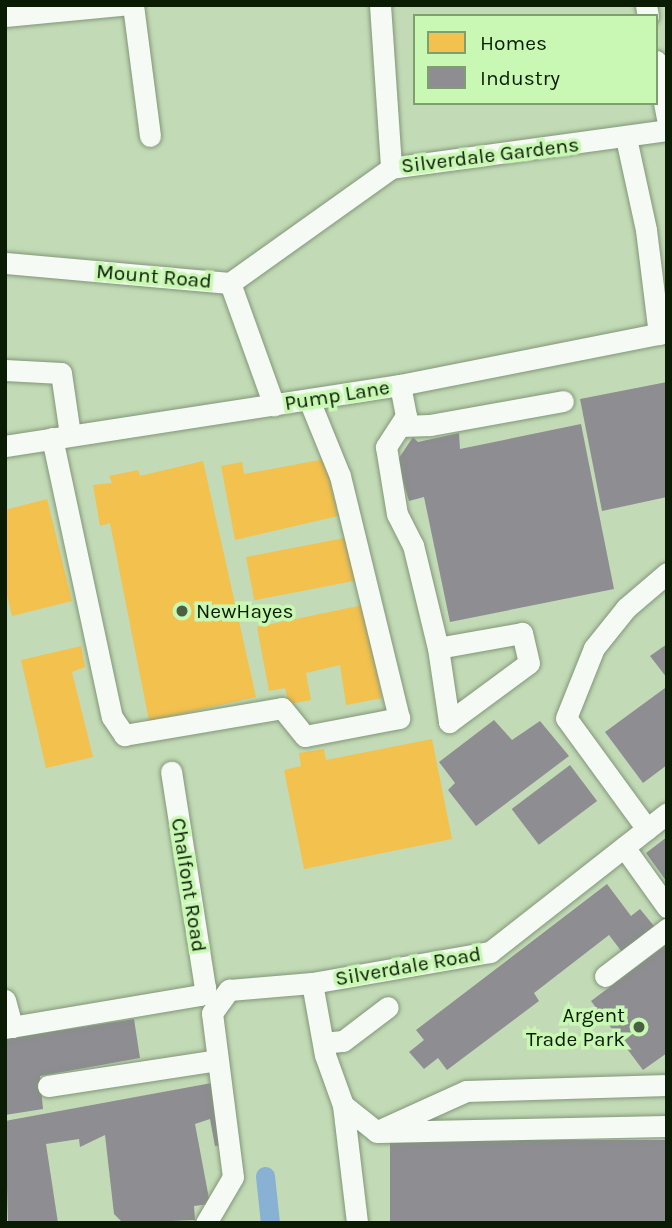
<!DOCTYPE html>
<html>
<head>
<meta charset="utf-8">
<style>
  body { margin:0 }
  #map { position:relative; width:672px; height:1228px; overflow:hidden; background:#c2dbb6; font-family:Karla,sans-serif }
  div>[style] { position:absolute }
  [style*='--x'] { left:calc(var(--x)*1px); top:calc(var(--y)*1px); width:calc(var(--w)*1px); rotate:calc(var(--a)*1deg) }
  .homes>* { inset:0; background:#f2c14e; transform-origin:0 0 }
  .industry>* { inset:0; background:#8d8d92; transform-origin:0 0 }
  .canal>* { height:19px; margin:-9.5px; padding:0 9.5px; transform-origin:9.5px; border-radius:9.5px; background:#88b1d4 }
  .roads { filter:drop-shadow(0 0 2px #829679) drop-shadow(0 0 2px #829679) }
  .minor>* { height:21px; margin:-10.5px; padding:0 10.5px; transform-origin:10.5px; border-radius:10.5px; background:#f6faf4 }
  .dots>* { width:19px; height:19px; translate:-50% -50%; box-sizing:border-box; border:4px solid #c9f8b4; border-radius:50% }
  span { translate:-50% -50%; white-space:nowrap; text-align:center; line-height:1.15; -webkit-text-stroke:7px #c9f8b4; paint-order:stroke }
  .street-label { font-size:21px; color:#0b1c04 }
  .poi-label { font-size:21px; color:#0b1c04 }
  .left { translate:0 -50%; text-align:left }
  .right { translate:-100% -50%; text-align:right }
  .frame { position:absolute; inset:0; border:7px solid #0b1c04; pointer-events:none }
  .legend { position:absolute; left:413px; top:14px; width:245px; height:91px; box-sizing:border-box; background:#c9f8b4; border:2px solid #7da06e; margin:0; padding:9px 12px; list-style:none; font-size:21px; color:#0b1c04 }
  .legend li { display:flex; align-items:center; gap:14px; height:35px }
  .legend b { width:35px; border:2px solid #7da06e }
</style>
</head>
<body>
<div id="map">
  <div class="homes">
    <div style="clip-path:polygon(325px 459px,338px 516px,235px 540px,221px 466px,242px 462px,244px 474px)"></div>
    <div style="clip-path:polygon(203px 461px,256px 697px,149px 721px,110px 523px,100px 526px,93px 485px,112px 483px,109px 476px,138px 470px,140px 476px)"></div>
    <div style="clip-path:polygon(47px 499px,72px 601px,12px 616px,5px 587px,5px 510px)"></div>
    <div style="left:349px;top:537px;width:44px;height:105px;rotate:79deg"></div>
    <div style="clip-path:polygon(363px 605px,382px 698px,346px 705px,340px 665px,306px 673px,311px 700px,289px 704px,285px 688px,269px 691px,257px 627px)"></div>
    <div style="clip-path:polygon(81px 646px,85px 667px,72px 672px,93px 757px,46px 768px,21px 660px)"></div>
    <div style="clip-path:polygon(432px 739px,452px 839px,304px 869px,284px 770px,301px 766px,299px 753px,324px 749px,326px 760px)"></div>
  </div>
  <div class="industry">
    <div style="clip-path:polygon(667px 382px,667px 497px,602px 511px,580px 399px)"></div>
    <div style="clip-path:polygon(581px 424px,614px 589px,450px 622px,424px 497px,409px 501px,397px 461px,413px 437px,418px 442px,459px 433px,460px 449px)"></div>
    <div style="clip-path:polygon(667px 644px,667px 678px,650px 656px)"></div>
    <div style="clip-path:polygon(665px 688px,667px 765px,643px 783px,605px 732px)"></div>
    <div style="clip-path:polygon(494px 720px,512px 740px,540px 721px,569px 756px,476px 826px,448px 790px,455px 783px,439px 762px)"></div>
    <div style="left:570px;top:765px;width:45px;height:73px;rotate:53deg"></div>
    <div style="clip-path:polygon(667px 837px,667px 882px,646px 853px)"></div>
    <div style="clip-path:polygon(607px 884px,631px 916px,640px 909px,654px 926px,622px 952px,609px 935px,534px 993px,539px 1001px,447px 1070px,438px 1058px,424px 1069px,409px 1052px,424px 1040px,416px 1030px)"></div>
    <div style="clip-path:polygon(667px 944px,667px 1053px,643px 1070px,591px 1001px)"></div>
    <div style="clip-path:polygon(134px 1019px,140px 1058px,40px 1076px,43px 1109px,5px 1115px,5px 1039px)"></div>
    <div style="clip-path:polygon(217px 1082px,226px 1145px,215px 1146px,210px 1119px,195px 1124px,210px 1204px,194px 1206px,195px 1220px,123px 1223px,114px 1214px,105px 1135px,80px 1147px,79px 1139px,46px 1144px,58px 1223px,8px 1223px,5px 1121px)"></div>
    <div style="left:667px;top:1140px;width:83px;height:277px;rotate:90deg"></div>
  </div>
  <div class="canal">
    <div style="--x:265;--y:1176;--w:47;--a:83.9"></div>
  </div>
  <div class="roads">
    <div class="minor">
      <div style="--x:133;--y:5;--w:132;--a:82.6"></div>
      <div style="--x:380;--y:5;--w:163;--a:86.1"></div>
      <div style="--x:391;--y:168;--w:279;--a:-7.8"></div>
      <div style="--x:646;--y:5;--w:11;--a:80"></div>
      <div style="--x:5;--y:16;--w:118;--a:-5.4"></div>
      <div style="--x:656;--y:61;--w:58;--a:79.1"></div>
      <div style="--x:626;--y:138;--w:94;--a:77.7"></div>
      <div style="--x:646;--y:230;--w:105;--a:82.9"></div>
      <div style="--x:5;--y:263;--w:226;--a:5.1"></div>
      <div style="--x:230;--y:283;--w:198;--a:-35.5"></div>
      <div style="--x:230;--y:283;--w:130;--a:70.2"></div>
      <div style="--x:5;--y:370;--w:56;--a:3.1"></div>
      <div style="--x:61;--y:373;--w:63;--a:81.7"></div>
      <div style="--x:400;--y:385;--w:32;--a:79"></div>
      <div style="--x:406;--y:416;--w:37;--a:123"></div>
      <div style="--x:386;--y:447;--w:68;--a:80.7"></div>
      <div style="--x:397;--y:514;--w:35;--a:63"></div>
      <div style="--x:413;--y:545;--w:106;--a:76.4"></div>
      <div style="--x:438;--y:648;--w:75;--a:81.5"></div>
      <div style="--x:449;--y:722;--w:99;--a:-36.4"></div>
      <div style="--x:529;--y:663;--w:31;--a:-103"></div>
      <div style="--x:522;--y:633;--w:85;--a:169.9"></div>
      <div style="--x:400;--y:426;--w:30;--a:-2"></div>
      <div style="--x:430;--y:425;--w:135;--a:-10.2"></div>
      <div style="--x:52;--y:438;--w:285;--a:77.9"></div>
      <div style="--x:112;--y:717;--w:22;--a:56"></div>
      <div style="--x:124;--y:735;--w:160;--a:-9.7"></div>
      <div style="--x:282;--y:708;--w:36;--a:51"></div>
      <div style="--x:305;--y:736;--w:96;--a:-10.8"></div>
      <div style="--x:399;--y:718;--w:249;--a:-103.7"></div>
      <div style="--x:340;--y:476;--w:82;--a:-112.2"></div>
      <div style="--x:5;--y:446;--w:400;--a:-8.8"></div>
      <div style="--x:400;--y:385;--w:272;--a:-11.2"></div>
      <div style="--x:647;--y:829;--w:137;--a:-126.1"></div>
      <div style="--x:566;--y:718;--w:75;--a:-68.2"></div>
      <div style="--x:594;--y:648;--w:51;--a:-51.3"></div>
      <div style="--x:626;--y:608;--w:54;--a:-40.5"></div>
      <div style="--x:624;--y:847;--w:74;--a:54.4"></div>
      <div style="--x:605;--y:976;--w:78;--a:-37.2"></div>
      <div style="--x:312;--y:983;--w:73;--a:79.8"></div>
      <div style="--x:325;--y:1055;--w:53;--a:70.2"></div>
      <div style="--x:343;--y:1105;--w:43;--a:38.5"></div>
      <div style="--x:377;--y:1132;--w:290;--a:-1.2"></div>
      <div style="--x:5;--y:1000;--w:28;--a:75"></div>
      <div style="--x:5;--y:1028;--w:198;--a:-9.6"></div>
      <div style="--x:200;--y:995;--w:9;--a:-54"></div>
      <div style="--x:205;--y:988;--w:219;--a:-98.9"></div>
      <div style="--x:323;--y:1043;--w:20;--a:-6"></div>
      <div style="--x:343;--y:1041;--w:56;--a:-37.1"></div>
      <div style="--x:48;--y:1086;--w:171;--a:-8.7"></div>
      <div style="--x:343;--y:1105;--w:119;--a:83.2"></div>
      <div style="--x:382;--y:1129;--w:92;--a:-24.3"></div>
      <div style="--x:466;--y:1091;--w:201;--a:-1.7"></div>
      <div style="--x:206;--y:1223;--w:53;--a:-59.6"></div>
      <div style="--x:233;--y:1177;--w:165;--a:-97.3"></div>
      <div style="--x:212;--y:1013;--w:29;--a:-54"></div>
      <div style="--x:229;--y:990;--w:83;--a:-4.8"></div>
      <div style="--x:312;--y:983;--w:181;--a:-9.9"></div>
      <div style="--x:490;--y:952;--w:225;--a:-38.1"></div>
    </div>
  </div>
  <div class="dots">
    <div style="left:182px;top:611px;background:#4b5f42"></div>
    <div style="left:639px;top:1027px;background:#4b5f42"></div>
  </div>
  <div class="street-label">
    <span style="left:490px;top:155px;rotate:-7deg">Silverdale Gardens</span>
    <span style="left:154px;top:276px;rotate:5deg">Mount Road</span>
    <span style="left:337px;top:395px;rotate:-9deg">Pump Lane</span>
    <span style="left:189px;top:885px;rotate:81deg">Chalfont Road</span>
    <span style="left:408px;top:966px;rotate:-10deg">Silverdale Road</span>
  </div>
  <div class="poi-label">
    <span class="left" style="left:196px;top:611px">NewHayes</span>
    <span class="right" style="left:625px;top:1027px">Argent<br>Trade Park</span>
  </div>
  <div class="frame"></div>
  <ul class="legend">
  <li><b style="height:19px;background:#f2c14e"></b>Homes</li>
  <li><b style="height:19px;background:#8d8d92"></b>Industry</li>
  </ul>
</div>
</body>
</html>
